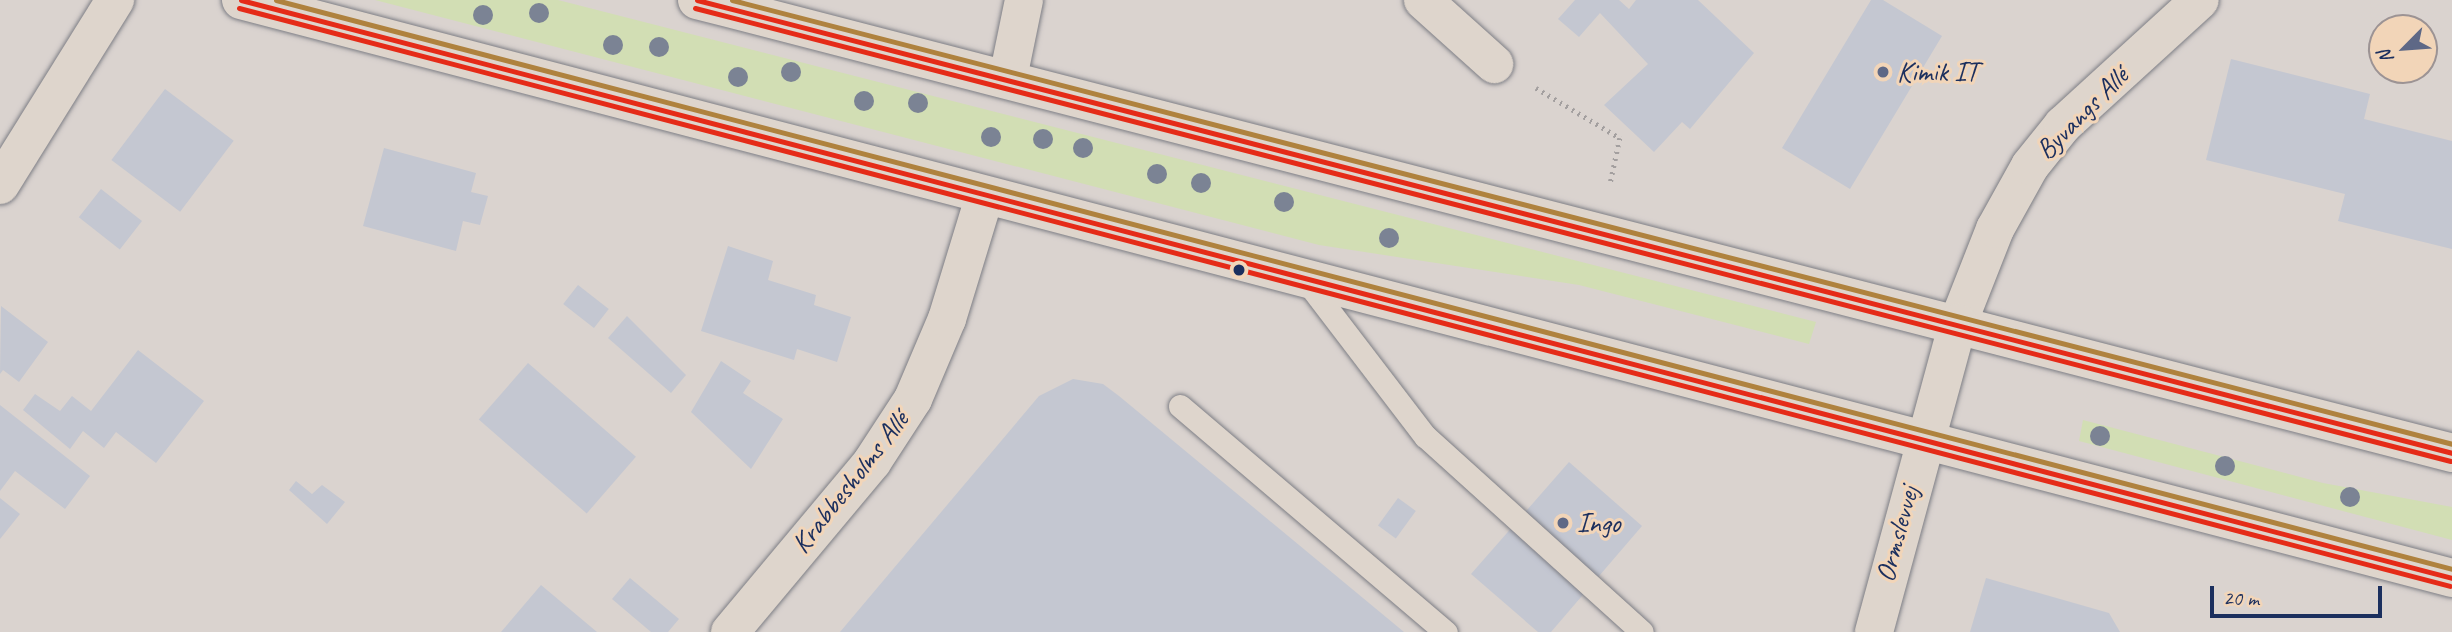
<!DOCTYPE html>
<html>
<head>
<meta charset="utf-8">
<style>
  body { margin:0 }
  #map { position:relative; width:2452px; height:632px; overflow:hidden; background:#dad3cf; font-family:Caveat,sans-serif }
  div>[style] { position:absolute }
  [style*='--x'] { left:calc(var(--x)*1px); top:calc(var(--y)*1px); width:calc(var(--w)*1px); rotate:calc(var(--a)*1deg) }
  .green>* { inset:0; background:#d2deb4 }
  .building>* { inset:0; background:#c4c7d1; transform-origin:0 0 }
  .path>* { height:4.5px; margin-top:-2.25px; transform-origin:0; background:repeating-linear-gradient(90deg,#a39f9f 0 2px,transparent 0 7px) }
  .roads { filter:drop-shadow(0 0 2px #7d7e85) drop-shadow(0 0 2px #7d7e85) }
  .service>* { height:23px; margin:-11.5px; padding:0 11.5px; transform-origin:11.5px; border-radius:11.5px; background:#ded5cc }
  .minor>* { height:38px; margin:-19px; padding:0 19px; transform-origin:19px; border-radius:19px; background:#ded5cc }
  .tertiary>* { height:38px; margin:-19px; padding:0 19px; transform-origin:19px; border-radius:19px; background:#ded5cc }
  .bus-1>* { height:5px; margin:-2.5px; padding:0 2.5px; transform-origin:2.5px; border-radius:2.5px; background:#e52b18 }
  .bus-2>* { height:5px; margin:-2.5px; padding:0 2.5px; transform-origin:2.5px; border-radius:2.5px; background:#e52b18 }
  .bus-3>* { height:5px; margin:-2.5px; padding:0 2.5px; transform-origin:2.5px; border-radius:2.5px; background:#af823e }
  .trees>* { width:20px; height:20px; margin:-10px; border-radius:50%; background:#7b8394 }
  .dots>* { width:19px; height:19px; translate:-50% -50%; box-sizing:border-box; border:4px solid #f2d5b8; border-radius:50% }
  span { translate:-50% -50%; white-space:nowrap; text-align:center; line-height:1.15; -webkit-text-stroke:6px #f2d5b8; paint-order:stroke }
  .poi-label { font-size:28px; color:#1b2f5e }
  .left { translate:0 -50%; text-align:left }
  .street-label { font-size:28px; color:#1b2f5e }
  .north { position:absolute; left:2368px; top:14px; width:70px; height:70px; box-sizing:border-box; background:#f2d5b8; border:2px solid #9c9394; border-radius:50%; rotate:245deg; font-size:19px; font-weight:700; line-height:28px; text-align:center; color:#1b2f5e }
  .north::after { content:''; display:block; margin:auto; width:24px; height:32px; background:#5e6886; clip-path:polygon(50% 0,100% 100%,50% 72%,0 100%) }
  .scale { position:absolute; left:2210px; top:586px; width:172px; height:32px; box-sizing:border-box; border:4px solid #1b2f5e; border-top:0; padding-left:9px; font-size:21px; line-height:24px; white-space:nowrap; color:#1b2f5e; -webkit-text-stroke:5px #f2d5b8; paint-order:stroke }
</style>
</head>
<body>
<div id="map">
  <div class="green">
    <div style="clip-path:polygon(375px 0,558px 0,1816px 322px,1809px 344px,1579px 285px,1319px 245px)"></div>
    <div style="clip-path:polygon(2083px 420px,2323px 483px,2452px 507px,2452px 540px,2079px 441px)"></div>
  </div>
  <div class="building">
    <div style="clip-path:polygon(1575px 0,1619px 0,1629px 9px,1636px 0,1698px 0,1754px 53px,1690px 129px,1682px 122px,1654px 152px,1604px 105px,1648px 64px,1600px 13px,1579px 37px,1558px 19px)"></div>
    <div style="clip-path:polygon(1871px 0,1883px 0,1942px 36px,1850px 189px,1782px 148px)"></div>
    <div style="clip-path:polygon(2231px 59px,2370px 94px,2364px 119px,2452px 141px,2452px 249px,2338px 221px,2345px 194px,2206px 160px)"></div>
    <div style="left:165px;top:89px;width:86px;height:89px;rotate:37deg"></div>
    <div style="clip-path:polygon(384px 148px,476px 173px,471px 192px,488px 196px,480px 225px,463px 221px,456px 251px,363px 226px)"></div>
    <div style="left:101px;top:189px;width:52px;height:36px;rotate:38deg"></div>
    <div style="clip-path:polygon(728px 246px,773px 261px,768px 280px,816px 295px,814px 305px,851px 317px,837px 362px,797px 349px,794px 360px,701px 331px)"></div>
    <div style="left:578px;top:285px;width:39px;height:24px;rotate:38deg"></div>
    <div style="clip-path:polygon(1px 306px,48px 342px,19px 382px,3px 370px,0 374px)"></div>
    <div style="clip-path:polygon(627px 316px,686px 375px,671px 393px,608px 338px)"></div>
    <div style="clip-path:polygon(138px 350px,204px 401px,156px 463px,116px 432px,104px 448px,83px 431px,70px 449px,23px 410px,35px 394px,60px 411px,72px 396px,91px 411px)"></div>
    <div style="clip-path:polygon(721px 361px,751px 381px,743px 393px,783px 419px,751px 469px,691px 412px)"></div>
    <div style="left:528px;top:363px;width:143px;height:75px;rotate:41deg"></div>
    <div style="clip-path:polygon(1073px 379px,1103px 384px,1119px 396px,1404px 632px,840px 632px,1039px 396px)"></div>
    <div style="clip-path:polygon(0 405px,90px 476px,65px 509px,15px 471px,0 491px)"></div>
    <div style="clip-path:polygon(1569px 462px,1642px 526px,1551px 632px,1538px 632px,1471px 574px)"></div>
    <div style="clip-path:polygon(296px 481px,312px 494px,322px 485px,345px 502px,327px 524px,289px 490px)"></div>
    <div style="clip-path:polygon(0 498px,20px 514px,0 539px)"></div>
    <div style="left:1398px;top:498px;width:22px;height:34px;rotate:36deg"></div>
    <div style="clip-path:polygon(630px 578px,679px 619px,668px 632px,651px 632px,612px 599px)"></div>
    <div style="clip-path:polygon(1986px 578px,2109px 613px,2120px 632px,1970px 632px)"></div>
    <div style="clip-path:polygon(541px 585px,597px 632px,501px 632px)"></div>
  </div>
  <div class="path">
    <div style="--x:1536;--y:88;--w:98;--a:30.8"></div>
    <div style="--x:1620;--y:138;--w:48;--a:102"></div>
  </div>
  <div class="roads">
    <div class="service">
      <div style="--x:1304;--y:278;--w:199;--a:52.6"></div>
      <div style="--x:1425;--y:436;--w:292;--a:42.1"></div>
      <div style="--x:1180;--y:406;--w:349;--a:40.4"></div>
    </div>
    <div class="minor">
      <div style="--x:1423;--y:0;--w:96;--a:42"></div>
      <div style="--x:1008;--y:78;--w:80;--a:-78.4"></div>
      <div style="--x:0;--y:185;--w:218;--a:-58.1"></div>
      <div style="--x:1958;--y:323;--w:101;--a:-68.5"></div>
      <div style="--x:1995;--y:229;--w:72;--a:-60.9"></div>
      <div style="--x:2030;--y:166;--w:53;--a:-51.2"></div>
      <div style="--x:2063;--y:125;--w:185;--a:-42.4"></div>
      <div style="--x:730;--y:632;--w:222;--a:-50.1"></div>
      <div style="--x:872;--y:462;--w:75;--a:-56.9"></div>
      <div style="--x:913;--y:399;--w:87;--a:-67"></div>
      <div style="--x:947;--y:319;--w:127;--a:-73"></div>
    </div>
    <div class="tertiary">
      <div style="--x:241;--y:0;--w:2285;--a:14.65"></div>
      <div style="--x:697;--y:0;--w:1813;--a:14.47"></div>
      <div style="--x:1874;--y:632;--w:320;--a:-74.8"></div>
    </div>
  </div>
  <div class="bus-1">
    <div style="--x:241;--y:0;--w:2285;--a:14.65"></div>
    <div style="--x:697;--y:0;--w:1813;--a:14.47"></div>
  </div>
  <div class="bus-2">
    <div style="--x:239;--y:8;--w:2285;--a:14.65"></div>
    <div style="--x:695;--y:8;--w:1813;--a:14.47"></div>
  </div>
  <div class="bus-3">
    <div style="--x:276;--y:0;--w:2249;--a:14.65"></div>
    <div style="--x:732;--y:0;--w:1776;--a:14.47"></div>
  </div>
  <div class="trees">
    <div style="left:539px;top:13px"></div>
    <div style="left:483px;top:15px"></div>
    <div style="left:613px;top:45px"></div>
    <div style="left:659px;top:47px"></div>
    <div style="left:791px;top:72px"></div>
    <div style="left:738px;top:77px"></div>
    <div style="left:864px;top:101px"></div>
    <div style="left:918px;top:103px"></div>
    <div style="left:991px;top:137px"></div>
    <div style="left:1043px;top:139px"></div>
    <div style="left:1083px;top:148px"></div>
    <div style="left:1157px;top:174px"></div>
    <div style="left:1201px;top:183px"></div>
    <div style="left:1284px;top:202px"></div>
    <div style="left:1389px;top:238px"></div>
    <div style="left:2100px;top:436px"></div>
    <div style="left:2225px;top:466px"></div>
    <div style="left:2350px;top:497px"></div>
  </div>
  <div class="dots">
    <div style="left:1883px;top:72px;background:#5e6886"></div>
    <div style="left:1239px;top:270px;background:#1b2f5e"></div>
    <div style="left:1563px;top:523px;background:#5e6886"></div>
  </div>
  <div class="poi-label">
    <span class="left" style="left:1897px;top:72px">Kimik IT</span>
    <span class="left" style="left:1577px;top:523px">Ingo</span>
  </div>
  <div class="street-label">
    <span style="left:2082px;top:113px;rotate:-45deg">Byvangs Allé</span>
    <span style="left:850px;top:482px;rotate:-52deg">Krabbesholms Allé</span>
    <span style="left:1897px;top:534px;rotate:-75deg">Ormslevvej</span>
  </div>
  <div class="north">N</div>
  <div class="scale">20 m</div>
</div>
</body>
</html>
